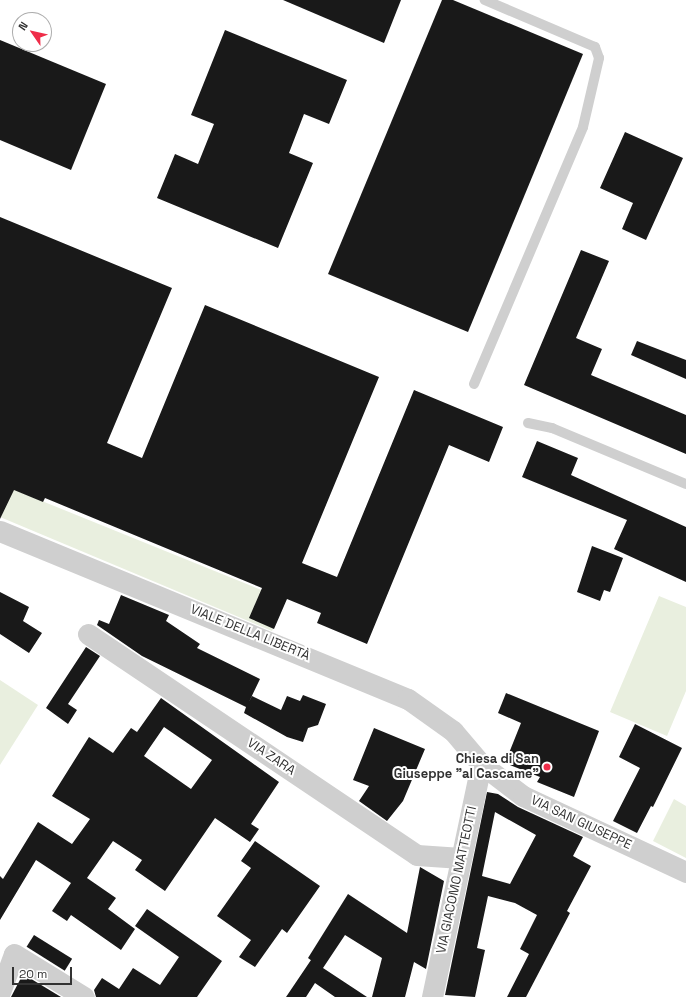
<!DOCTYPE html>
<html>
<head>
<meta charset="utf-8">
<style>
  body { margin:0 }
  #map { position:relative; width:686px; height:997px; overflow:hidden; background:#fff; font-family:"Space Grotesk",sans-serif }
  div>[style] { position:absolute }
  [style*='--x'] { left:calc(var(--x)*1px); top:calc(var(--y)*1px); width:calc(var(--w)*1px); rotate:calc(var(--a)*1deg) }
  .green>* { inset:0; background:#e9efdf }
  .building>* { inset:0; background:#191919; transform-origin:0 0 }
  .lane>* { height:10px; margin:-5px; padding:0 5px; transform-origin:5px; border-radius:5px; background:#cfcfcf }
  .street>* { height:21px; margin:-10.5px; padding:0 10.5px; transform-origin:10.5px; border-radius:10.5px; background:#cfcfcf }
  .dots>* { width:11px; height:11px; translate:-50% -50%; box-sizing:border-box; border:2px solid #fff; border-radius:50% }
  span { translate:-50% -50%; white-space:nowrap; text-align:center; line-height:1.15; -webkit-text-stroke:4px #fff; paint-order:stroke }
  .street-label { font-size:13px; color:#323232 }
  .poi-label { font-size:13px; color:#323232; font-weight:700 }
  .right { translate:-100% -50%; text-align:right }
  .north { position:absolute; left:12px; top:12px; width:40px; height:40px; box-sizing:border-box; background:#fff; border:1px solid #adadad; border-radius:50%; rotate:304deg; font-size:11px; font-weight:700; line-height:16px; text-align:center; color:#323232 }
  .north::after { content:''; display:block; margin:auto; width:14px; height:18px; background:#ef2d49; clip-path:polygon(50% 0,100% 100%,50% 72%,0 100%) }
  .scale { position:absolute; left:12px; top:967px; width:60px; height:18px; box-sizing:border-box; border:2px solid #323232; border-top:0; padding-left:5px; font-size:12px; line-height:14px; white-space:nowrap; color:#323232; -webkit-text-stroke:3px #fff; paint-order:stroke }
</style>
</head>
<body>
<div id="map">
  <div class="green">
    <div style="clip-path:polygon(0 484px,286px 600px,272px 631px,0 517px)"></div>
    <div style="clip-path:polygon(659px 596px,686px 607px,686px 691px,667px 736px,610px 712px)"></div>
    <div style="clip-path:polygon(0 680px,38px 705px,0 765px)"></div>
    <div style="clip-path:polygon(674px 799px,686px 806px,686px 858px,653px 841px)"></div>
  </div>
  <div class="building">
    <div style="clip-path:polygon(283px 0,401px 0,384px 43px)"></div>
    <div style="clip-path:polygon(442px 0,453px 0,583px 54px,468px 332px,328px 274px)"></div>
    <div style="clip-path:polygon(225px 30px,347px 80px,329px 124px,304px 114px,289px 153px,313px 163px,278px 248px,157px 198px,175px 154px,198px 164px,214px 124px,191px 115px)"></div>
    <div style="clip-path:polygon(0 40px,106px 84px,71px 170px,0 140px)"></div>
    <div style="clip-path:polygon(625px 132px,683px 158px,646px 240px,622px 229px,633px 203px,600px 188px)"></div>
    <div style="clip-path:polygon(0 217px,172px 288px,107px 443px,142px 458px,205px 305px,379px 377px,302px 563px,337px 577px,414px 390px,503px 427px,489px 462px,449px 445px,367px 644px,317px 623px,321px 613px,287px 599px,274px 629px,249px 618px,262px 588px,45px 498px,43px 502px,14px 490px,0 519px)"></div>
    <div style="clip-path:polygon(581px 250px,609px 261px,576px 338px,602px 349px,591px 375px,686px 415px,686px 454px,524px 385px)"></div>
    <div style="clip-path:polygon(637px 341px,686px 360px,686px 379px,631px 355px)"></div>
    <div style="clip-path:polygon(537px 441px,578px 458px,571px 475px,686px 527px,686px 582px,614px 549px,627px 520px,522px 477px)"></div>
    <div style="clip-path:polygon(592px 546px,623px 558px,610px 592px,604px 590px,600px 601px,577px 592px)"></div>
    <div style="clip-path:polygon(0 592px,29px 607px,23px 621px,42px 633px,29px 653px,0 634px)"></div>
    <div style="clip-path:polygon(121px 595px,169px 615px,166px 621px,200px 644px,197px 648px,260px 679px,249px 702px,252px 696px,281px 710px,287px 696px,300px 701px,303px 695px,326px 704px,318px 725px,308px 728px,303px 742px,287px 737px,244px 713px,246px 707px,142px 656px,97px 625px,99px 620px,109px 624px)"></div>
    <div style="clip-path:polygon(86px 647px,100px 656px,68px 704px,77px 710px,68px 724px,46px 708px)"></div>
    <div style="clip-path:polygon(506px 693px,599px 731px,574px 797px,537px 782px,540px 777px,505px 763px,521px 723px,498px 713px)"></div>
    <div style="clip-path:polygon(evenodd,161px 698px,279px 782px,251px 824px,259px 829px,250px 842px,215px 818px,165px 891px,135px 870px,142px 860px,113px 841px,87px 878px,116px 898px,108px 909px,135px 929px,121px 950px,71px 915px,67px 921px,52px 911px,71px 883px,36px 860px,0 920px,0 876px,3px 879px,38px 822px,72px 844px,90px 819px,52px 796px,89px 737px,113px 753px,131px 728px,137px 732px,161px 698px,164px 727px,212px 760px,191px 789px,144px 756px,164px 727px)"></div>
    <div style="clip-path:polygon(635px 724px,682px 748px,653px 807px,651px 806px,637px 833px,613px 821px,640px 768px,619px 757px)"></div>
    <div style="clip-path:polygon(374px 728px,425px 749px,403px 801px,387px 821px,359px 801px,369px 786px,353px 780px)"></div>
    <div style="clip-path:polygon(evenodd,487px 792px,498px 794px,518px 807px,583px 837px,573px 856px,591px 866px,567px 911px,570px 913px,526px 997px,507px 997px,529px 954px,520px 949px,537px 915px,515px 903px,488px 896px,477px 948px,485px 950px,475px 997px,445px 995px,487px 792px,495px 812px,536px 835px,510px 884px,482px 876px,495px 812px)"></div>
    <div style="clip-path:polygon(255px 841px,320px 886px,287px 933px,282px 929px,255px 967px,239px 957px,251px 940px,217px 916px,251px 868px,241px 861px)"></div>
    <div style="clip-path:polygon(420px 867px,444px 881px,426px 969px,414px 962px,405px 997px,372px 997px,382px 958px,345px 935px,323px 968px,367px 997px,335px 997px,315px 983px,306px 997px,286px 997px,311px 960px,316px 964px,308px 958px,348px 894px,407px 933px)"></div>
    <div style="clip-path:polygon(147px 909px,222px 961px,197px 997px,96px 997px,94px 990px,102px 978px,119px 989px,133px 968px,160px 985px,179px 957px,135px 926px)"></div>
    <div style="left:34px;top:935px;width:45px;height:14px;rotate:32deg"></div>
    <div style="clip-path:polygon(23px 974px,61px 997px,11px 997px)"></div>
  </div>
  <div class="lane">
    <div style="--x:474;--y:384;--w:279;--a:-67"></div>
    <div style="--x:583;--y:127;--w:71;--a:-76.9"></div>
    <div style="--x:599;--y:58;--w:12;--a:-110"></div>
    <div style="--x:595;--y:47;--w:120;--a:-156.9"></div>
    <div style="--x:528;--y:423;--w:25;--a:12"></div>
    <div style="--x:552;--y:428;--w:145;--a:22.7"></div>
  </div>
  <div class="street">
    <div style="--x:0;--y:531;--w:441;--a:22.4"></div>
    <div style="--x:408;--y:699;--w:55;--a:35.4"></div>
    <div style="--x:453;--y:731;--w:43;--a:49.7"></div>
    <div style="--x:481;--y:764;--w:53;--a:37.3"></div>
    <div style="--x:523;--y:796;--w:180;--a:25"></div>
    <div style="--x:88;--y:634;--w:396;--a:33.9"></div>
    <div style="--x:417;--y:855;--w:44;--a:3.9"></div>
    <div style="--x:0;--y:992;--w:40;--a:-69.8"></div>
    <div style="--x:14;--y:954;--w:82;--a:31.6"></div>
    <div style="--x:432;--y:997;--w:238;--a:-78.1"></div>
  </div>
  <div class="dots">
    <div style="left:547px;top:767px;background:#ef2d49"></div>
  </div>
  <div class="street-label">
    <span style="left:250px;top:633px;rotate:22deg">VIALE DELLA LIBERTÀ</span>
    <span style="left:271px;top:757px;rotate:34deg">VIA ZARA</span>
    <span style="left:581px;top:823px;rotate:25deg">VIA SAN GIUSEPPE</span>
    <span style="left:457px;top:880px;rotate:-78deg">VIA GIACOMO MATTEOTTI</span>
  </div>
  <div class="poi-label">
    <span class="right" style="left:539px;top:767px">Chiesa di San<br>Giuseppe "al Cascame"</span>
  </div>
  <div class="north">N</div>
  <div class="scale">20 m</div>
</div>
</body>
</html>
